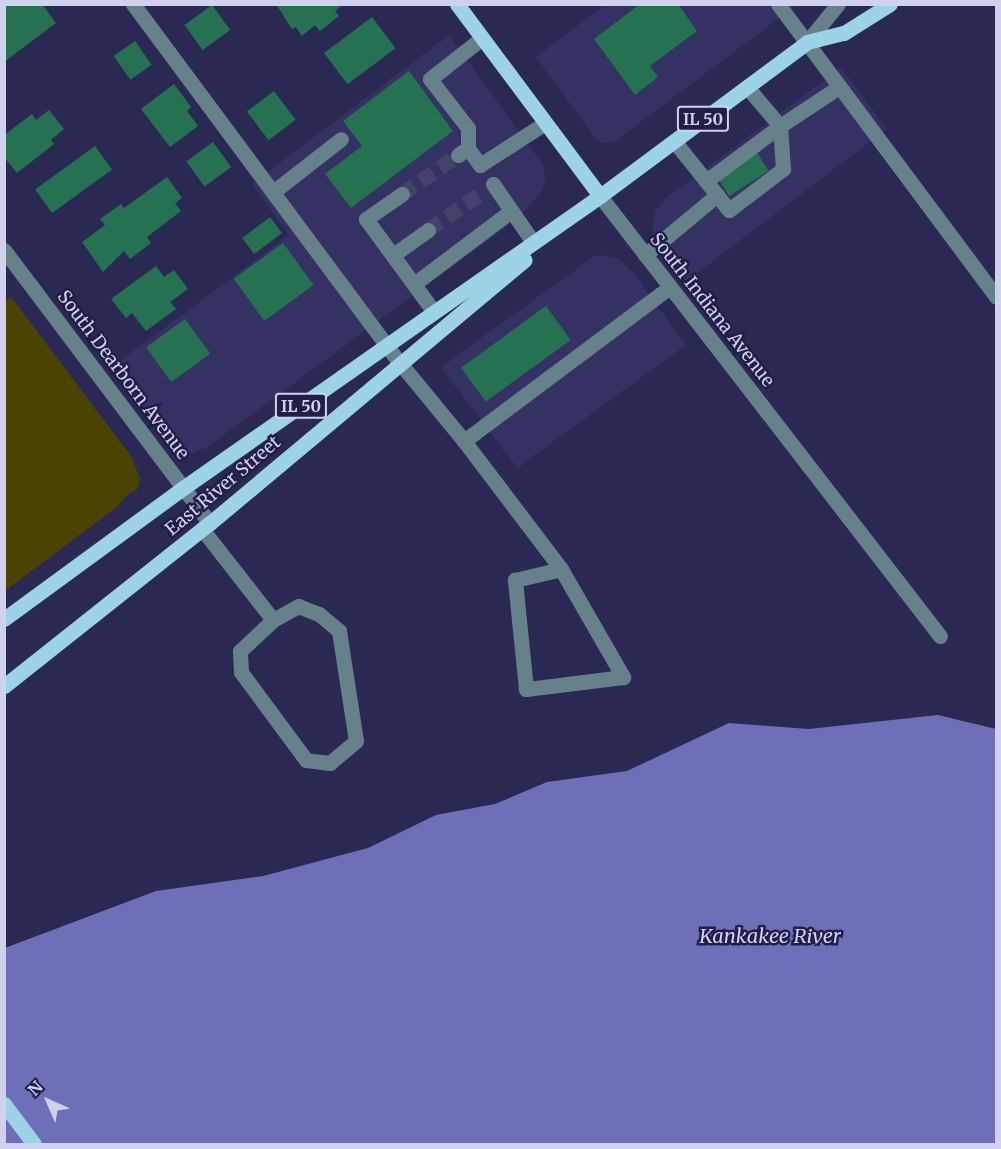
<!DOCTYPE html>
<html>
<head>
<meta charset="utf-8">
<style>
  body { margin:0 }
  #map { position:relative; width:1001px; height:1149px; overflow:hidden; background:#2a2953; font-family:Merriweather,serif }
  div>[style] { position:absolute }
  [style*='--x'] { left:calc(var(--x)*1px); top:calc(var(--y)*1px); width:calc(var(--w)*1px); rotate:calc(var(--a)*1deg) }
  .built>* { inset:0; background:#333263 }
  .green>* { inset:0; background:#4b4401 }
  .water>* { inset:0; background:#6f6fb9 }
  .building>* { inset:0; background:#267151; transform-origin:0 0 }
  .minor-tunnel>* { height:15px; margin-top:-7.5px; transform-origin:0; background:repeating-linear-gradient(90deg,#43426a 0 15px,transparent 0 23px) }
  .minor>* { height:15px; margin:-7.5px; padding:0 7.5px; transform-origin:7.5px; border-radius:7.5px; background:#67818b }
  .major>* { height:15px; margin:-7.5px; padding:0 7.5px; transform-origin:7.5px; border-radius:7.5px; background:#9cd3e7 }
  span { translate:-50% -50%; white-space:nowrap; text-align:center; line-height:1.15; -webkit-text-stroke:5px #211f48; paint-order:stroke }
  .shield-label span { padding:2px 4px; background:#211f48; border:2px solid; border-radius:4px; -webkit-text-stroke-width:0 }
  .shield-label { font-size:16px; color:#d0d2ed; font-weight:700 }
  .street-label { font-size:18px; color:#d0d2ed }
  .water-label { font-size:20px; color:#cfd1fa; font-style:italic }
  .frame { position:absolute; inset:0; border:6px solid #d0d2ed; pointer-events:none }
  .north { position:absolute; left:18px; top:1071px; width:60px; height:60px; -webkit-text-stroke:4px #211f48; paint-order:stroke; rotate:315deg; font-size:16px; font-weight:700; line-height:24px; text-align:center; color:#d0d2ed }
  .north::after { content:''; display:block; margin:auto; width:21px; height:27px; background:#d0d2ed; clip-path:polygon(50% 0,100% 100%,50% 72%,0 100%) }
</style>
</head>
<body>
<div id="map">
  <div class="built">
    <div style="clip-path:polygon(605px 5px,797px 5px,614px 142px,603px 143px,595px 138px,536px 57px)"></div>
    <div style="clip-path:polygon(449px 35px,543px 165px,546px 179px,541px 193px,518px 218px,206px 448px,192px 453px,177px 449px,164px 438px,112px 367px,289px 235px,252px 184px)"></div>
    <div style="clip-path:polygon(841px 68px,887px 129px,685px 282px,653px 235px,655px 211px,667px 197px)"></div>
    <div style="clip-path:polygon(604px 255px,620px 260px,633px 272px,686px 345px,517px 468px,441px 367px,593px 257px)"></div>
  </div>
  <div class="green">
    <div style="clip-path:polygon(11px 297px,131px 456px,140px 478px,137px 490px,128px 494px,118px 506px,5px 591px,4px 302px)"></div>
  </div>
  <div class="water">
    <div style="clip-path:polygon(938px 715px,996px 729px,996px 1144px,5px 1144px,5px 948px,156px 891px,263px 876px,368px 848px,436px 815px,495px 804px,547px 782px,627px 771px,729px 723px,809px 729px)"></div>
  </div>
  <div class="building">
    <div style="clip-path:polygon(4px 4px,42px 4px,56px 23px,4px 62px)"></div>
    <div style="clip-path:polygon(276px 4px,343px 4px,335px 11px,339px 16px,320px 31px,315px 25px,302px 36px,296px 27px,292px 29px)"></div>
    <div style="clip-path:polygon(640px 4px,678px 4px,697px 31px,650px 66px,658px 77px,635px 95px,594px 39px)"></div>
    <div style="left:212px;top:5px;width:31px;height:34px;rotate:54deg"></div>
    <div style="left:372px;top:17px;width:39px;height:60px;rotate:53deg"></div>
    <div style="left:135px;top:41px;width:29px;height:26px;rotate:55deg"></div>
    <div style="clip-path:polygon(409px 71px,453px 131px,351px 208px,325px 174px,362px 146px,343px 121px)"></div>
    <div style="clip-path:polygon(174px 84px,191px 107px,187px 111px,198px 126px,170px 147px,141px 109px)"></div>
    <div style="left:274px;top:91px;width:36px;height:34px;rotate:53deg"></div>
    <div style="clip-path:polygon(49px 110px,64px 129px,51px 140px,54px 144px,17px 173px,4px 157px,4px 135px,32px 114px,36px 120px)"></div>
    <div style="left:213px;top:142px;width:31px;height:33px;rotate:54deg"></div>
    <div style="left:95px;top:146px;width:29px;height:74px;rotate:54deg"></div>
    <div style="left:754px;top:148px;width:27px;height:47px;rotate:57deg"></div>
    <div style="clip-path:polygon(167px 177px,182px 198px,175px 203px,181px 211px,147px 237px,151px 243px,130px 259px,124px 251px,103px 272px,82px 242px,105px 225px,100px 219px,121px 204px,124px 208px)"></div>
    <div style="left:270px;top:217px;width:20px;height:35px;rotate:53deg"></div>
    <div style="left:283px;top:243px;width:52px;height:61px;rotate:54deg"></div>
    <div style="clip-path:polygon(156px 266px,164px 277px,174px 270px,188px 289px,170px 302px,176px 309px,146px 331px,132px 313px,126px 318px,111px 299px)"></div>
    <div style="left:546px;top:306px;width:42px;height:105px;rotate:54deg"></div>
    <div style="left:185px;top:319px;width:43px;height:48px;rotate:54deg"></div>
  </div>
  <div class="minor-tunnel">
    <div style="--x:402;--y:194;--w:68;--a:-34.9"></div>
    <div style="--x:428;--y:230;--w:67;--a:-34.6"></div>
  </div>
  <div class="minor">
    <div style="--x:133;--y:4;--w:447;--a:53.4"></div>
    <div style="--x:400;--y:363;--w:101;--a:50.6"></div>
    <div style="--x:464;--y:441;--w:257;--a:-36.8"></div>
    <div style="--x:778;--y:4;--w:365;--a:53.3"></div>
    <div style="--x:807;--y:42;--w:49;--a:-50.8"></div>
    <div style="--x:674;--y:141;--w:51;--a:51.3"></div>
    <div style="--x:706;--y:181;--w:92;--a:-36.6"></div>
    <div style="--x:780;--y:126;--w:51;--a:-130.2"></div>
    <div style="--x:468;--y:148;--w:20;--a:-90"></div>
    <div style="--x:468;--y:128;--w:62;--a:-127.8"></div>
    <div style="--x:430;--y:79;--w:66;--a:-38.3"></div>
    <div style="--x:458;--y:155;--w:12;--a:-35"></div>
    <div style="--x:468;--y:148;--w:21;--a:55"></div>
    <div style="--x:480;--y:165;--w:77;--a:-32.9"></div>
    <div style="--x:706;--y:181;--w:37;--a:52"></div>
    <div style="--x:729;--y:210;--w:68;--a:-37.2"></div>
    <div style="--x:783;--y:169;--w:43;--a:-94"></div>
    <div style="--x:780;--y:126;--w:71;--a:-33.5"></div>
    <div style="--x:493;--y:184;--w:70;--a:55.4"></div>
    <div style="--x:273;--y:192;--w:86;--a:-37.9"></div>
    <div style="--x:402;--y:194;--w:44;--a:145.2"></div>
    <div style="--x:366;--y:219;--w:115;--a:53.8"></div>
    <div style="--x:600;--y:196;--w:556;--a:52.31"></div>
    <div style="--x:4;--y:250;--w:342;--a:53"></div>
    <div style="--x:393;--y:255;--w:43;--a:-35.5"></div>
    <div style="--x:645;--y:255;--w:94;--a:-39.8"></div>
    <div style="--x:414;--y:284;--w:121;--a:-37"></div>
    <div style="--x:464;--y:441;--w:161;--a:52.8"></div>
    <div style="--x:561;--y:569;--w:125;--a:60.1"></div>
    <div style="--x:623;--y:677;--w:98;--a:172.9"></div>
    <div style="--x:526;--y:689;--w:110;--a:-95.8"></div>
    <div style="--x:515;--y:580;--w:47;--a:-13.4"></div>
    <div style="--x:202;--y:529;--w:115;--a:52"></div>
    <div style="--x:273;--y:620;--w:29;--a:-29"></div>
    <div style="--x:298;--y:606;--w:22;--a:21"></div>
    <div style="--x:319;--y:614;--w:26;--a:40"></div>
    <div style="--x:339;--y:631;--w:111;--a:81.2"></div>
    <div style="--x:356;--y:741;--w:34;--a:140"></div>
    <div style="--x:330;--y:763;--w:24;--a:-173"></div>
    <div style="--x:306;--y:760;--w:109;--a:-126.5"></div>
    <div style="--x:241;--y:672;--w:21;--a:-93"></div>
    <div style="--x:240;--y:651;--w:45;--a:-43.2"></div>
  </div>
  <div class="major">
    <div style="--x:457;--y:4;--w:239;--a:53.3"></div>
    <div style="--x:4;--y:619;--w:222;--a:-36.2"></div>
    <div style="--x:183;--y:488;--w:509;--a:-35"></div>
    <div style="--x:600;--y:196;--w:258;--a:-36.6"></div>
    <div style="--x:807;--y:42;--w:38;--a:-14"></div>
    <div style="--x:844;--y:33;--w:54;--a:-32.2"></div>
    <div style="--x:4;--y:686;--w:263;--a:-38.4"></div>
    <div style="--x:210;--y:523;--w:410;--a:-39.9"></div>
    <div style="--x:4;--y:1104;--w:50;--a:53.1"></div>
  </div>
  <div class="shield-label">
    <span style="left:703px;top:119px">IL 50</span>
    <span style="left:301px;top:406px">IL 50</span>
  </div>
  <div class="street-label">
    <span style="left:712px;top:310px;rotate:52deg">South Indiana Avenue</span>
    <span style="left:123px;top:375px;rotate:53deg">South Dearborn Avenue</span>
    <span style="left:223px;top:486px;rotate:-40deg">East River Street</span>
  </div>
  <div class="water-label">
    <span style="left:770px;top:935px">Kankakee River</span>
  </div>
  <div class="frame"></div>
  <div class="north">N</div>
</div>
</body>
</html>
